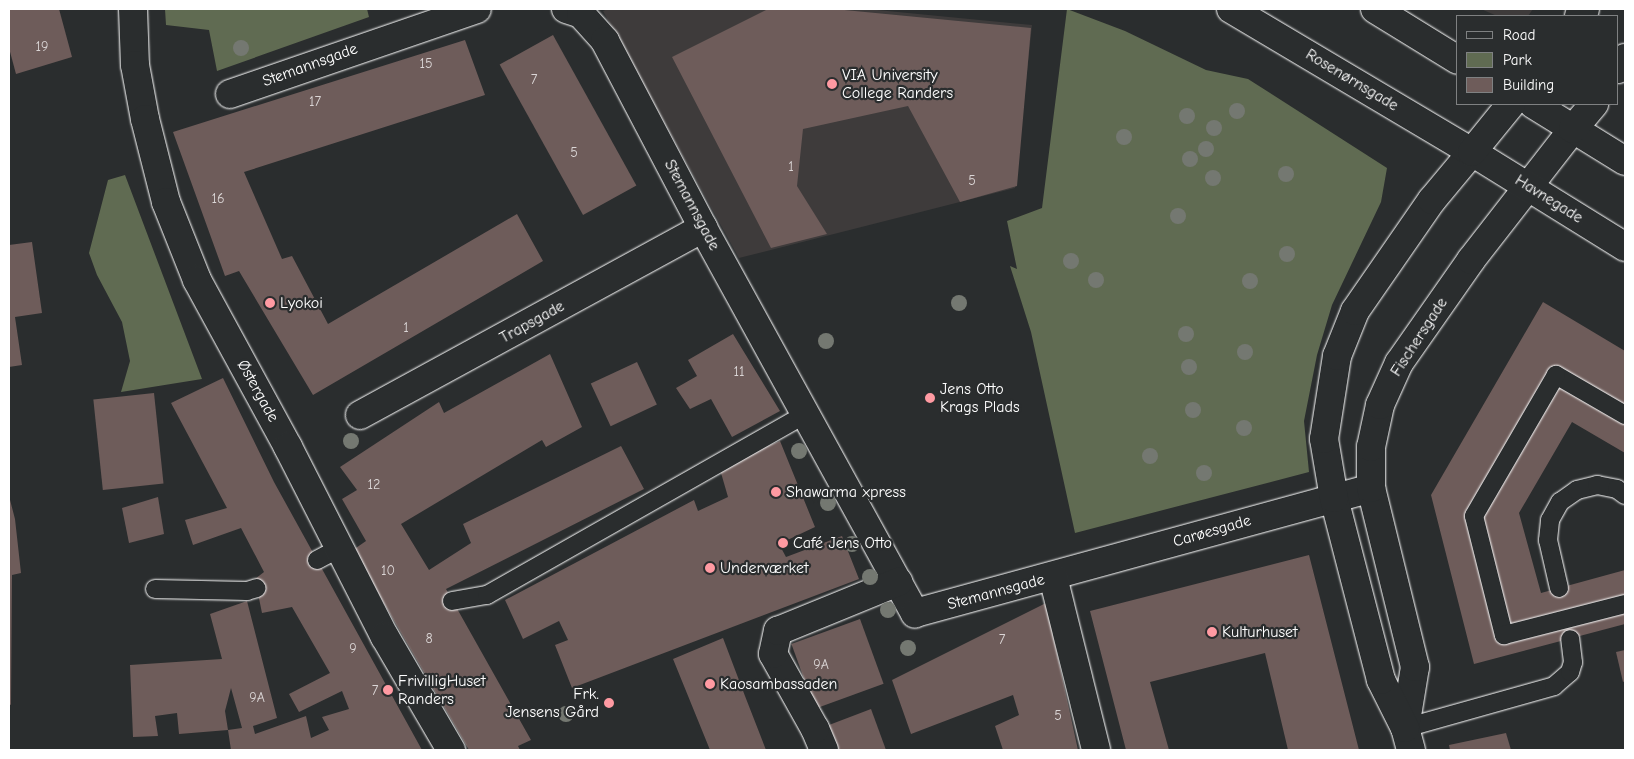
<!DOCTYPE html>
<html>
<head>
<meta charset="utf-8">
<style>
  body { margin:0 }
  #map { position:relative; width:1634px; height:759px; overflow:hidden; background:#2a2d2e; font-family:"Comic Neue",sans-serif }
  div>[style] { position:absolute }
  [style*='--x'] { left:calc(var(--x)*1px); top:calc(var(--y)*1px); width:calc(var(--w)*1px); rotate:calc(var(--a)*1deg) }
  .built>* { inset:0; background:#3e3b3b }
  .green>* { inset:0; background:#606b52 }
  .building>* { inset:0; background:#6e5c5a; transform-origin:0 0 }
  .roads { filter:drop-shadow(0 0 1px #fff) drop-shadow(0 0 1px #fff) }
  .lane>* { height:18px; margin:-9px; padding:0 9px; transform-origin:9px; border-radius:9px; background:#2a2d2e }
  .street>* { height:28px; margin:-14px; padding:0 14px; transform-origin:14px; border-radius:14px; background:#2a2d2e }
  .secondary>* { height:28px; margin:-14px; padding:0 14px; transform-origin:14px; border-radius:14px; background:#2a2d2e }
  .trees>* { width:16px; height:16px; margin:-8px; border-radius:50%; background:#747871 }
  .dots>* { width:14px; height:14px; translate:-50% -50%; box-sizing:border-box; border:2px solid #2a2d2e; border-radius:50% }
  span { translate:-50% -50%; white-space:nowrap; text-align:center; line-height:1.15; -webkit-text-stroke:4.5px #2a2d2e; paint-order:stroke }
  .number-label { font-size:14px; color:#dbd6d6 }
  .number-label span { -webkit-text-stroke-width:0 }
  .street-label { font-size:16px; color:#fff }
  .poi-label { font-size:16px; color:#fff }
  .left { translate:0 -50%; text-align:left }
  .right { translate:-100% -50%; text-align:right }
  .frame { position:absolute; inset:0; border:10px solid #fff; pointer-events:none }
  .legend { position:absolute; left:1456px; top:15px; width:162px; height:90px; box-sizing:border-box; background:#2a2d2e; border:1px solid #7f8182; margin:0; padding:6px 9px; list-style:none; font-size:15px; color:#fff }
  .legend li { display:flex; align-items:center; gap:10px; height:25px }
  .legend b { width:25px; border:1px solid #7f8182 }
</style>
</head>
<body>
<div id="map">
  <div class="built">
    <div style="clip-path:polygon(608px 9px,867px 9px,1032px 25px,1015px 188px,739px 258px,603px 11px)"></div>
    <div style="clip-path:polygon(1481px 9px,1533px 9px,1528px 16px,1497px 16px)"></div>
  </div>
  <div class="green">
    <div style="clip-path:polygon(165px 9px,367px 9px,369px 17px,217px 71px,209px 30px,166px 25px)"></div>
    <div style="clip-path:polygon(1067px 9px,1125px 31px,1206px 70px,1248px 79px,1387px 168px,1381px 202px,1332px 305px,1317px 355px,1304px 421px,1309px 472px,1075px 533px,1031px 332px,1010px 266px,1017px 269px,1007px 221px,1042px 208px)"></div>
    <div style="clip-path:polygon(125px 175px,202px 379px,121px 392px,130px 361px,122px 322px,97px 275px,89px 253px,108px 180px)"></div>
  </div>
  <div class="building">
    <div style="clip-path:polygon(9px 9px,59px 9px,72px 57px,16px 74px,9px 48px)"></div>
    <div style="clip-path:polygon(768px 9px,834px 9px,1031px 28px,1017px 186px,960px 202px,908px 106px,803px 129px,797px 186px,827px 234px,771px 248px,672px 57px)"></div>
    <div style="left:553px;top:35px;width:172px;height:61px;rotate:61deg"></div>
    <div style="clip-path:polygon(465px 40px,485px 95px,244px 172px,282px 259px,292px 256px,328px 324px,517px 214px,543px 261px,313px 395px,239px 271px,225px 276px,173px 132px)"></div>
    <div style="clip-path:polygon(32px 242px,42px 313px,15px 317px,22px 365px,9px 367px,9px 245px)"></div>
    <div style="clip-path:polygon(1543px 302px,1625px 351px,1625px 453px,1572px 422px,1519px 513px,1541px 593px,1625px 570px,1625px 624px,1474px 664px,1431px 495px)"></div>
    <div style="clip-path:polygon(733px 334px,780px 411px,732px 437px,711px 399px,690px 409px,676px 388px,697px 376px,688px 360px)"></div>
    <div style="clip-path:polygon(550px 354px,582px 427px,546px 447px,542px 440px,401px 524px,429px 570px,471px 543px,463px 524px,621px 446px,644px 489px,446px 589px,531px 740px,518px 746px,520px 750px,469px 750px,353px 550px,366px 541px,342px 499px,357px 490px,340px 467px,439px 402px,444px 413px)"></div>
    <div style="left:637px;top:362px;width:47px;height:51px;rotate:65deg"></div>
    <div style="clip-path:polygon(223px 378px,274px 482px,422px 750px,231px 750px,228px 730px,242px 728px,231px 688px,225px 711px,228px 730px,179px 734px,177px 713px,155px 716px,158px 736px,133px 737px,130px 665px,222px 659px,210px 614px,247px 601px,277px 718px,253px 726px,255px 734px,306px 716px,311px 738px,329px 730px,322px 717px,349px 709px,342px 691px,299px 712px,289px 694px,330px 673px,292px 607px,262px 613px,255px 579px,264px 572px,241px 528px,193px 545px,185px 520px,227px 508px,171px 403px)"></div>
    <div style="left:154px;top:393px;width:91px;height:61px;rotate:84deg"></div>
    <div style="clip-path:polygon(780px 441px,815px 527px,779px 544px,786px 557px,842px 536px,859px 579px,572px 688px,555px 645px,568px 640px,559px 621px,523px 639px,505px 600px,694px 500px,698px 511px,728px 497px,719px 466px)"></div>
    <div style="clip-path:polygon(9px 496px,15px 519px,21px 573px,12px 575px,11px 705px,9px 704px)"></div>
    <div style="clip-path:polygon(158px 497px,164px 534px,129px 543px,122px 508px)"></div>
    <div style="clip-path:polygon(1309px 555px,1359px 750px,1288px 750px,1265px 653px,1150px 682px,1169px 750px,1126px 750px,1090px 611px)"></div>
    <div style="clip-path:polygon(1046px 603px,1078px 750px,1003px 750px,995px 726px,1019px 715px,1013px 695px,911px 734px,892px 680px)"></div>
    <div style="left:860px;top:619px;width:69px;height:73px;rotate:70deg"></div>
    <div style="clip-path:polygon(723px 638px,745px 696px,766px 750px,710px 750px,673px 659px)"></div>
    <div style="clip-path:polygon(1625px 650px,1625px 681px,1623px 682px,1616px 652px)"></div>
    <div style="clip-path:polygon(871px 709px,886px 750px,839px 750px,829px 725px)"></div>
    <div style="clip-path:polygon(1506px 733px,1511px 750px,1450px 750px,1449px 745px)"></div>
  </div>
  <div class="roads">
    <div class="lane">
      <div style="--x:1625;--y:415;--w:80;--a:-149.9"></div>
      <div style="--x:1556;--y:375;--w:163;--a:120.2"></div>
      <div style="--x:1474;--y:516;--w:123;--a:75.9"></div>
      <div style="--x:1504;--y:635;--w:125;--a:-14.4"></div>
      <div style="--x:317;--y:560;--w:24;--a:-28"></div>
      <div style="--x:1559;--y:588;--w:49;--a:-102.9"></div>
      <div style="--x:1548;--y:540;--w:20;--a:-84"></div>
      <div style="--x:1550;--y:520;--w:21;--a:-61"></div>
      <div style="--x:1560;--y:502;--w:21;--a:-35"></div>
      <div style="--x:1577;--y:490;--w:21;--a:-14"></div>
      <div style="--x:1597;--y:485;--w:20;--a:11"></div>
      <div style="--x:1617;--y:489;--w:10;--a:37"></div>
      <div style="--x:155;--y:589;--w:92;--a:1.2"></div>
      <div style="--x:247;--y:591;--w:10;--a:-17"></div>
      <div style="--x:452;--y:601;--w:36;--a:-10"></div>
      <div style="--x:487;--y:595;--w:367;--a:-29.6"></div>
      <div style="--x:1405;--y:728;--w:155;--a:-15.7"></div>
      <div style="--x:1554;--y:686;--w:21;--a:-41"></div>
      <div style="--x:1570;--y:672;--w:10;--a:-73"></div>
      <div style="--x:1573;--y:662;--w:23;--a:-97"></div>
    </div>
    <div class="street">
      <div style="--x:133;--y:9;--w:56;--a:88"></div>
      <div style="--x:135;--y:65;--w:55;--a:79.5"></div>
      <div style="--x:145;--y:119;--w:86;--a:75.8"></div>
      <div style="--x:166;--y:202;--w:84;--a:68.3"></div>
      <div style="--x:197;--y:280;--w:190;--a:61.4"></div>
      <div style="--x:288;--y:447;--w:213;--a:63"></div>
      <div style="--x:385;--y:637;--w:131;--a:59.7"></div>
      <div style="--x:566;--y:9;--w:16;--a:18"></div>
      <div style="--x:581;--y:14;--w:36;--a:48"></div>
      <div style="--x:605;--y:41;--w:211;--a:62.3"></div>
      <div style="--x:703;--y:228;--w:440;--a:61.2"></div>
      <div style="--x:915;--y:613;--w:473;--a:-15.3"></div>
      <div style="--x:230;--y:94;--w:261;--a:-19"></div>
      <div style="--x:360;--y:415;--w:391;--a:-28.6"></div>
      <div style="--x:1053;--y:577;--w:178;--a:76"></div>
      <div style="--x:1405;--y:728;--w:62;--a:-80.7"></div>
      <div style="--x:1415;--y:667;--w:184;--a:-103.8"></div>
      <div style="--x:1371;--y:488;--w:41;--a:-90"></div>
      <div style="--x:1371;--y:447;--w:43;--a:-77.9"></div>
      <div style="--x:1380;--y:405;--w:46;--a:-65.7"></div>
      <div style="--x:1399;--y:363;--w:126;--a:-55"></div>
      <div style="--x:1471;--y:260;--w:166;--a:-52.1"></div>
      <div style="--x:824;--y:750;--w:23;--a:-113"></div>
      <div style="--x:815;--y:729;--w:86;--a:-119.2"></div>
      <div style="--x:773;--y:654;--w:24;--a:-78"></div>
      <div style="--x:778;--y:631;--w:130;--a:-22.2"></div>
      <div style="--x:1411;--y:750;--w:23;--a:-105"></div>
      <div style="--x:1405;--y:728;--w:54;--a:-116.6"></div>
      <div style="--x:1381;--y:680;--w:188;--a:-104.5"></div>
      <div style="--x:1334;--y:498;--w:60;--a:-99.6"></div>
      <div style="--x:1324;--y:439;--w:84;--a:-81.1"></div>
      <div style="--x:1337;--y:356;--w:48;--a:-68.2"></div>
      <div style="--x:1355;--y:311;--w:135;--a:-55.3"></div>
      <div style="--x:1432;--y:200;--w:62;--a:-50.2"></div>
    </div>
    <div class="secondary">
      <div style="--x:1231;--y:9;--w:280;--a:30.7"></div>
      <div style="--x:1472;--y:152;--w:180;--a:31.8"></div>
      <div style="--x:1375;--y:9;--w:97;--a:31.6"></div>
      <div style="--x:1579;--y:16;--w:9;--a:-49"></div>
      <div style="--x:1618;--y:69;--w:13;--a:-58"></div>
      <div style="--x:1533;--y:104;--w:108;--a:31.8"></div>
      <div style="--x:1573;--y:129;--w:33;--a:-50"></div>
      <div style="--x:1472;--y:152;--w:62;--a:-50.9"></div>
    </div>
  </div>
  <div class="trees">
    <div style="left:241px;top:48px"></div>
    <div style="left:1237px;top:111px"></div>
    <div style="left:1187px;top:116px"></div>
    <div style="left:1214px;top:128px"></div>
    <div style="left:1124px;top:137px"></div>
    <div style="left:1206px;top:149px"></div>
    <div style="left:1190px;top:159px"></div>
    <div style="left:1286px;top:174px"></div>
    <div style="left:1213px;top:178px"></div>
    <div style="left:1178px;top:216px"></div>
    <div style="left:1287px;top:254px"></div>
    <div style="left:1071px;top:261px"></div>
    <div style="left:1096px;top:280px"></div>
    <div style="left:1250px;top:281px"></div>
    <div style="left:959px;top:303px"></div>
    <div style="left:1186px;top:334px"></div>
    <div style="left:826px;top:341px"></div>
    <div style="left:1245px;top:352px"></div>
    <div style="left:1189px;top:367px"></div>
    <div style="left:1193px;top:410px"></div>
    <div style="left:1244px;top:428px"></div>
    <div style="left:351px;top:441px"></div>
    <div style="left:799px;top:451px"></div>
    <div style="left:1150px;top:456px"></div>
    <div style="left:1204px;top:473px"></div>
    <div style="left:828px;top:503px"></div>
    <div style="left:852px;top:544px"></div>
    <div style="left:870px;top:577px"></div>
    <div style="left:888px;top:610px"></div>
    <div style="left:908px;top:648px"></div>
    <div style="left:566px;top:714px"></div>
  </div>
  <div class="dots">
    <div style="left:832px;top:84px;background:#ff9aa2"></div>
    <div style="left:270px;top:303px;background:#ff9aa2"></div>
    <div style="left:930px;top:398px;background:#ff9aa2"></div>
    <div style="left:776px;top:492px;background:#ff9aa2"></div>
    <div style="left:783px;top:543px;background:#ff9aa2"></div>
    <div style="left:710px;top:568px;background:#ff9aa2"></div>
    <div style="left:1212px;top:632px;background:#ff9aa2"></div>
    <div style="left:710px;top:684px;background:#ff9aa2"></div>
    <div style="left:388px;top:690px;background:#ff9aa2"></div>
    <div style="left:609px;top:703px;background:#ff9aa2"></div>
  </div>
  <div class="number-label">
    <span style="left:42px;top:47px">19</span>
    <span style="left:426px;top:64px">15</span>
    <span style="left:534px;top:80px">7</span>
    <span style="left:315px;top:102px">17</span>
    <span style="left:574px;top:153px">5</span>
    <span style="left:791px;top:167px">1</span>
    <span style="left:972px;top:181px">5</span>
    <span style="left:218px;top:199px">16</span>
    <span style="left:406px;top:328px">1</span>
    <span style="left:739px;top:372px">11</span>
    <span style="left:374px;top:485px">12</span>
    <span style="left:388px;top:571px">10</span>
    <span style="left:429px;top:639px">8</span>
    <span style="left:1002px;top:640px">7</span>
    <span style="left:353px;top:649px">9</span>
    <span style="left:821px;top:665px">9A</span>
    <span style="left:375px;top:691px">7</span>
    <span style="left:257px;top:698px">9A</span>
    <span style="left:1058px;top:716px">5</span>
  </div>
  <div class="street-label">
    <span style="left:310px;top:65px;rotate:-20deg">Stemannsgade</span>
    <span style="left:1352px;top:80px;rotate:31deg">Rosenørnsgade</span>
    <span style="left:1549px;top:199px;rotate:32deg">Havnegade</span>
    <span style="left:692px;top:205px;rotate:62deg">Stemannsgade</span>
    <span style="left:532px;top:322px;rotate:-29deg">Trapsgade</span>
    <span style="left:1419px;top:337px;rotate:-57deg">Fischersgade</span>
    <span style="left:258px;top:391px;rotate:61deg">Østergade</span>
    <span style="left:1212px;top:531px;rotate:-16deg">Carøesgade</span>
    <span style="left:996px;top:592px;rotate:-15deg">Stemannsgade</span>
  </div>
  <div class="poi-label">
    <span class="left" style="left:842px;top:84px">VIA University<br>College Randers</span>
    <span class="left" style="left:280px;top:303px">Lyokoi</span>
    <span class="left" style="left:940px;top:398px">Jens Otto<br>Krags Plads</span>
    <span class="left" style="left:786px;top:492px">Shawarma xpress</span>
    <span class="left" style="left:793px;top:543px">Café Jens Otto</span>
    <span class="left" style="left:720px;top:568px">Underværket</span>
    <span class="left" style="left:1222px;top:632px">Kulturhuset</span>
    <span class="left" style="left:398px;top:690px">FrivilligHuset<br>Randers</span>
    <span class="left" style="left:720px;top:684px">Kaosambassaden</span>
    <span class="right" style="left:599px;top:703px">Frk.<br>Jensens Gård</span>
  </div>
  <div class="frame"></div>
  <ul class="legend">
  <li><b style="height:6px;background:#2a2d2e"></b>Road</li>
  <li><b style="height:14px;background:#606b52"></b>Park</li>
  <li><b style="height:14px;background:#6e5c5a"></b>Building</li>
  </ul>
</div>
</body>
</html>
